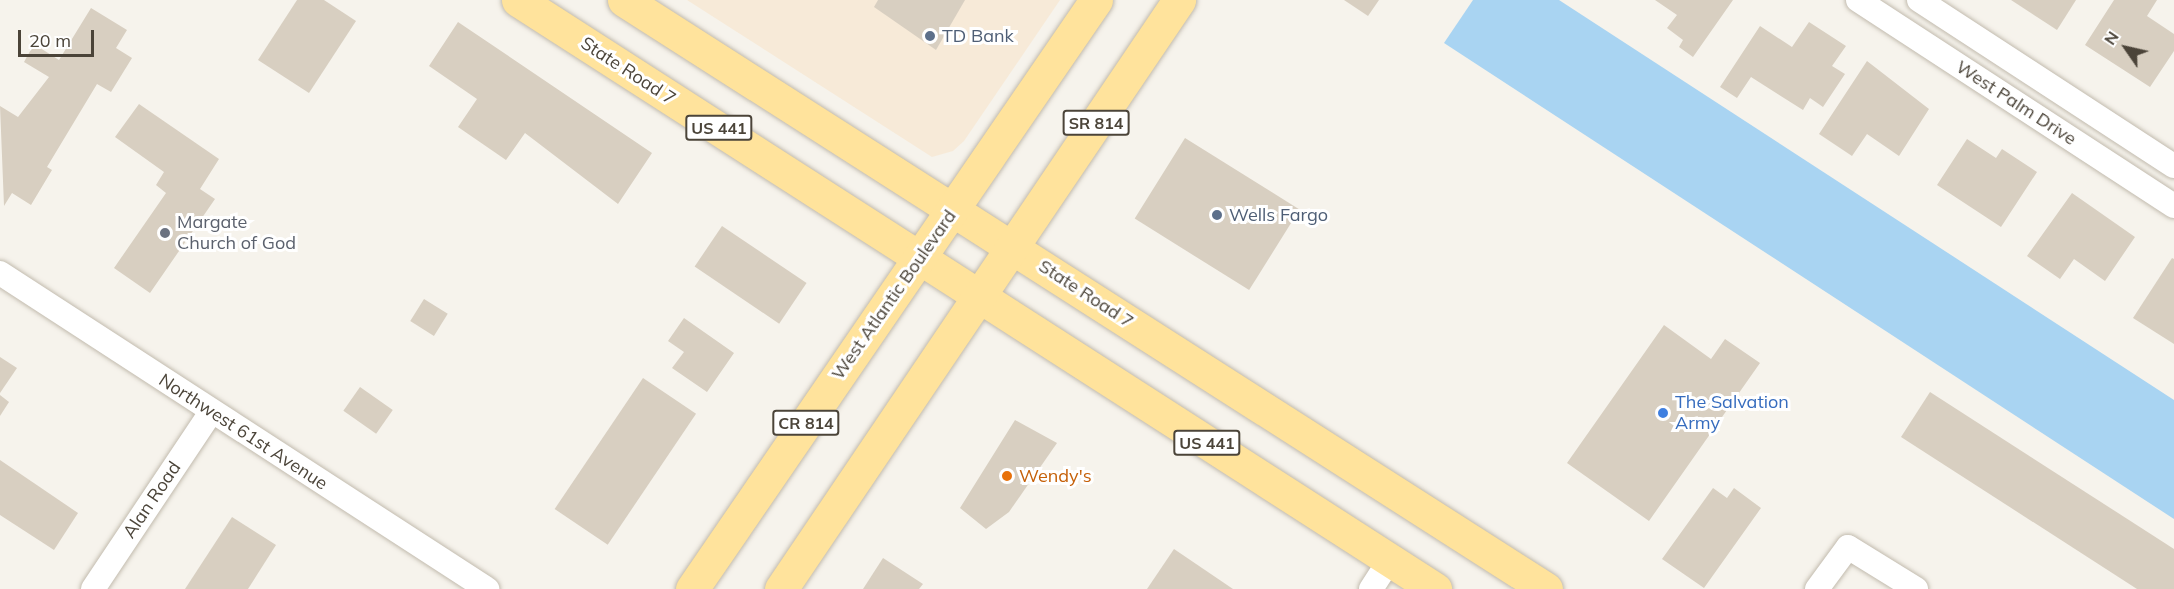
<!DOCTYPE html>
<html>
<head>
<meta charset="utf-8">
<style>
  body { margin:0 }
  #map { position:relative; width:2174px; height:589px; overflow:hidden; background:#f6f3ec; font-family:Mulish,sans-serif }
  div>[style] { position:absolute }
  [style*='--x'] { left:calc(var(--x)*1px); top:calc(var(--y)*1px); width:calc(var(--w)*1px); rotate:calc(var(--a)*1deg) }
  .commercial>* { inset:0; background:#f7ead8 }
  .water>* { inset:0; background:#a9d4f2 }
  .building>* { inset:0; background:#d8cfc1; transform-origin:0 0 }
  .roads { filter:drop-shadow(0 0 2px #c2bbae) drop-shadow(0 0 2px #c2bbae) }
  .street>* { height:24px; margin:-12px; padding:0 12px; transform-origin:12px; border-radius:12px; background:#fff }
  .primary>* { height:33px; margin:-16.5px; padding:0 16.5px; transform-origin:16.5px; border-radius:16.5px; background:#ffe39c }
  .dots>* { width:16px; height:16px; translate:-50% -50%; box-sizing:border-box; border:3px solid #fff; border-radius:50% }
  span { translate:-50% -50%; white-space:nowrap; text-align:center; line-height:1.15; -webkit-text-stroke:6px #fff; paint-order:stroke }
  .shield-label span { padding:2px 4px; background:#fff; border:2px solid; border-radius:4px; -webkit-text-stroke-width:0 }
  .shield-label { font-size:16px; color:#4b4439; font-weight:700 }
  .service-label { font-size:18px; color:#4e5e75 }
  .left { translate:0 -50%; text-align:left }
  .street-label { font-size:18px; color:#4b4439 }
  .worship-label { font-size:18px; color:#5b616d }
  .shop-label { font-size:18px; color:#366cbe }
  .food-label { font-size:18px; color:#c56008 }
  .north { position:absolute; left:2096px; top:18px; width:60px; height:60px; -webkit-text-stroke:4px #fff; paint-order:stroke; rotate:304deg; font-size:16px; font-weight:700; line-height:24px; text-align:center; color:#4b4439 }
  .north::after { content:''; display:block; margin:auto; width:21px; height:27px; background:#4b4439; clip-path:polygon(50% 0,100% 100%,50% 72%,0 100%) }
  .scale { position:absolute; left:18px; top:30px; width:76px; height:27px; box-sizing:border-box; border:3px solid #4b4439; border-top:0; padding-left:8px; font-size:18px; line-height:21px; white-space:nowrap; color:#4b4439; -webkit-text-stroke:4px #fff; paint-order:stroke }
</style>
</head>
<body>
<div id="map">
  <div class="commercial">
    <div style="clip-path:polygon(687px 0,1060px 0,964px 141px,953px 151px,932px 157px)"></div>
  </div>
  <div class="water">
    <div style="clip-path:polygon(1473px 0,1559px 0,2174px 400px,2174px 519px,1444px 43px)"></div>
  </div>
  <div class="building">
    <div style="clip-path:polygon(297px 0,324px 0,356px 21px,309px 93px,258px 60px)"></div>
    <div style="clip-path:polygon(878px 0,965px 0,936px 50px,874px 7px)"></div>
    <div style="clip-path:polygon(1344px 0,1379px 0,1368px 16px)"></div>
    <div style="clip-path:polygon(1655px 0,1733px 0,1693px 57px,1679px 47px,1683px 40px,1667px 28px,1677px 15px)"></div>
    <div style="clip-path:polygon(2011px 0,2076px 0,2057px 30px)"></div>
    <div style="clip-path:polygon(2114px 0,2157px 0,2147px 16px,2174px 34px,2174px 51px,2150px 87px,2085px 45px)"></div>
    <div style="clip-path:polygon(91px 8px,127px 30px,116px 48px,132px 58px,111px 92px,97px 84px,47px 167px,52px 170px,31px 205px,12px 193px,4px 206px,0 106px,18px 117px,49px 77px,24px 62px,34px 44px,59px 60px)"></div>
    <div style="clip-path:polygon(458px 22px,652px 153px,618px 204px,525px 133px,506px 160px,458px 127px,477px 99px,429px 66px)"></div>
    <div style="clip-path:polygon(1809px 22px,1846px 46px,1832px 66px,1845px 74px,1823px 107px,1810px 98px,1803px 110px,1751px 77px,1737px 98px,1720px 87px,1760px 26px,1792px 47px)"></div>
    <div style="clip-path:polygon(1867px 61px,1929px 109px,1899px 156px,1867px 134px,1852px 156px,1819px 134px)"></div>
    <div style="clip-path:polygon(139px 104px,219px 159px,200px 189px,215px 199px,150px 293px,114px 268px,166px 193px,156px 185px,164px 172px,115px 137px)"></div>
    <div style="left:1185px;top:138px;width:135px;height:95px;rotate:32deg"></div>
    <div style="clip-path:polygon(1967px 139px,1996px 158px,2002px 149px,2037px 172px,2001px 227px,1937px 185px)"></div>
    <div style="clip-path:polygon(2072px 193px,2135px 237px,2105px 281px,2074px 259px,2060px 279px,2027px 256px)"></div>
    <div style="left:722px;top:226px;width:102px;height:49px;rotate:34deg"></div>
    <div style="clip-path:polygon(2172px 258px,2174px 259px,2174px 344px,2133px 318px)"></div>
    <div style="left:424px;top:299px;width:28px;height:26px;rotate:32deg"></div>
    <div style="clip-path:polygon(684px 318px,734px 353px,707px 392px,672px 368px,684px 352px,668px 341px)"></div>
    <div style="clip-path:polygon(1664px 325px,1711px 359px,1725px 339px,1760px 363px,1649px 521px,1567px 463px)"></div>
    <div style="clip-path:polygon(0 357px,17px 368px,0 393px)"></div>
    <div style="left:643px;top:378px;width:64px;height:158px;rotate:34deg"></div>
    <div style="left:360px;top:387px;width:40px;height:29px;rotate:35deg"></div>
    <div style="clip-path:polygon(1930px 392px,2174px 549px,2174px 589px,2137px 589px,1901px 437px)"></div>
    <div style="clip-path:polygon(0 395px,9px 402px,0 416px)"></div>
    <div style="clip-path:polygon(1015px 420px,1057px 443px,1009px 512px,986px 529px,960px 508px)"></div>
    <div style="clip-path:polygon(0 460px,78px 513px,54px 550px,0 515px)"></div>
    <div style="clip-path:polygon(1713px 488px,1727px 498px,1734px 488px,1761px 508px,1704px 588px,1662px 559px)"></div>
    <div style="clip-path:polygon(232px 517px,276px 545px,248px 589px,185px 589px)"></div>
    <div style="clip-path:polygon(1174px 549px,1233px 589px,1147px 589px)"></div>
    <div style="clip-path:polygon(883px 558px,923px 584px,919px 589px,863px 589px)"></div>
  </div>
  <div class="roads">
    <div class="street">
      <div style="--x:1858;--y:0;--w:377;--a:33.1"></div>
      <div style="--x:1919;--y:0;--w:304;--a:33.1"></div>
      <div style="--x:0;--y:273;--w:581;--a:32.98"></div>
      <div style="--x:93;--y:589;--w:213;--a:-56.3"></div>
      <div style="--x:1371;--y:589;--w:35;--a:-57"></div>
      <div style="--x:1817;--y:589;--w:52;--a:-53.6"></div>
      <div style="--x:1848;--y:547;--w:80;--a:31.7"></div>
    </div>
    <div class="primary">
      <div style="--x:518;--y:0;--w:1090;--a:32.71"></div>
      <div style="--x:624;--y:0;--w:1094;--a:32.57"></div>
      <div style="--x:692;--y:589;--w:714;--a:-55.55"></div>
      <div style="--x:781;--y:589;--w:711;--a:-55.95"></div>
    </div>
  </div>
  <div class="dots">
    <div style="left:930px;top:36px;background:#5c6f8a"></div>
    <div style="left:1217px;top:215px;background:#5c6f8a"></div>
    <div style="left:165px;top:233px;background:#6b7280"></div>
    <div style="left:1663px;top:413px;background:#3f7fe0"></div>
    <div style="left:1007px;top:476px;background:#e8710a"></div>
  </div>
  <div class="shield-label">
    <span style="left:1096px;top:123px">SR 814</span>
    <span style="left:719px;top:128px">US 441</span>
    <span style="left:806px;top:423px">CR 814</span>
    <span style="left:1207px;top:443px">US 441</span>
  </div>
  <div class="service-label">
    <span class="left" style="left:942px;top:36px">TD Bank</span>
    <span class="left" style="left:1229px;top:215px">Wells Fargo</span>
  </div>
  <div class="street-label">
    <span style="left:628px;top:71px;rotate:33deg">State Road 7</span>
    <span style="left:2016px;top:103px;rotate:33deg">West Palm Drive</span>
    <span style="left:1086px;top:294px;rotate:33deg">State Road 7</span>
    <span style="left:894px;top:295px;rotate:-55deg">West Atlantic Boulevard</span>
    <span style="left:243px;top:432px;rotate:33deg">Northwest 61st Avenue</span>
    <span style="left:152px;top:500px;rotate:-56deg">Alan Road</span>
  </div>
  <div class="worship-label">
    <span class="left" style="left:177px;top:233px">Margate<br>Church of God</span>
  </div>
  <div class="shop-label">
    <span class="left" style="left:1675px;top:413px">The Salvation<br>Army</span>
  </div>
  <div class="food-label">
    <span class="left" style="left:1019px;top:476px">Wendy's</span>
  </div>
  <div class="north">N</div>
  <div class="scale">20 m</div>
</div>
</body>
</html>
